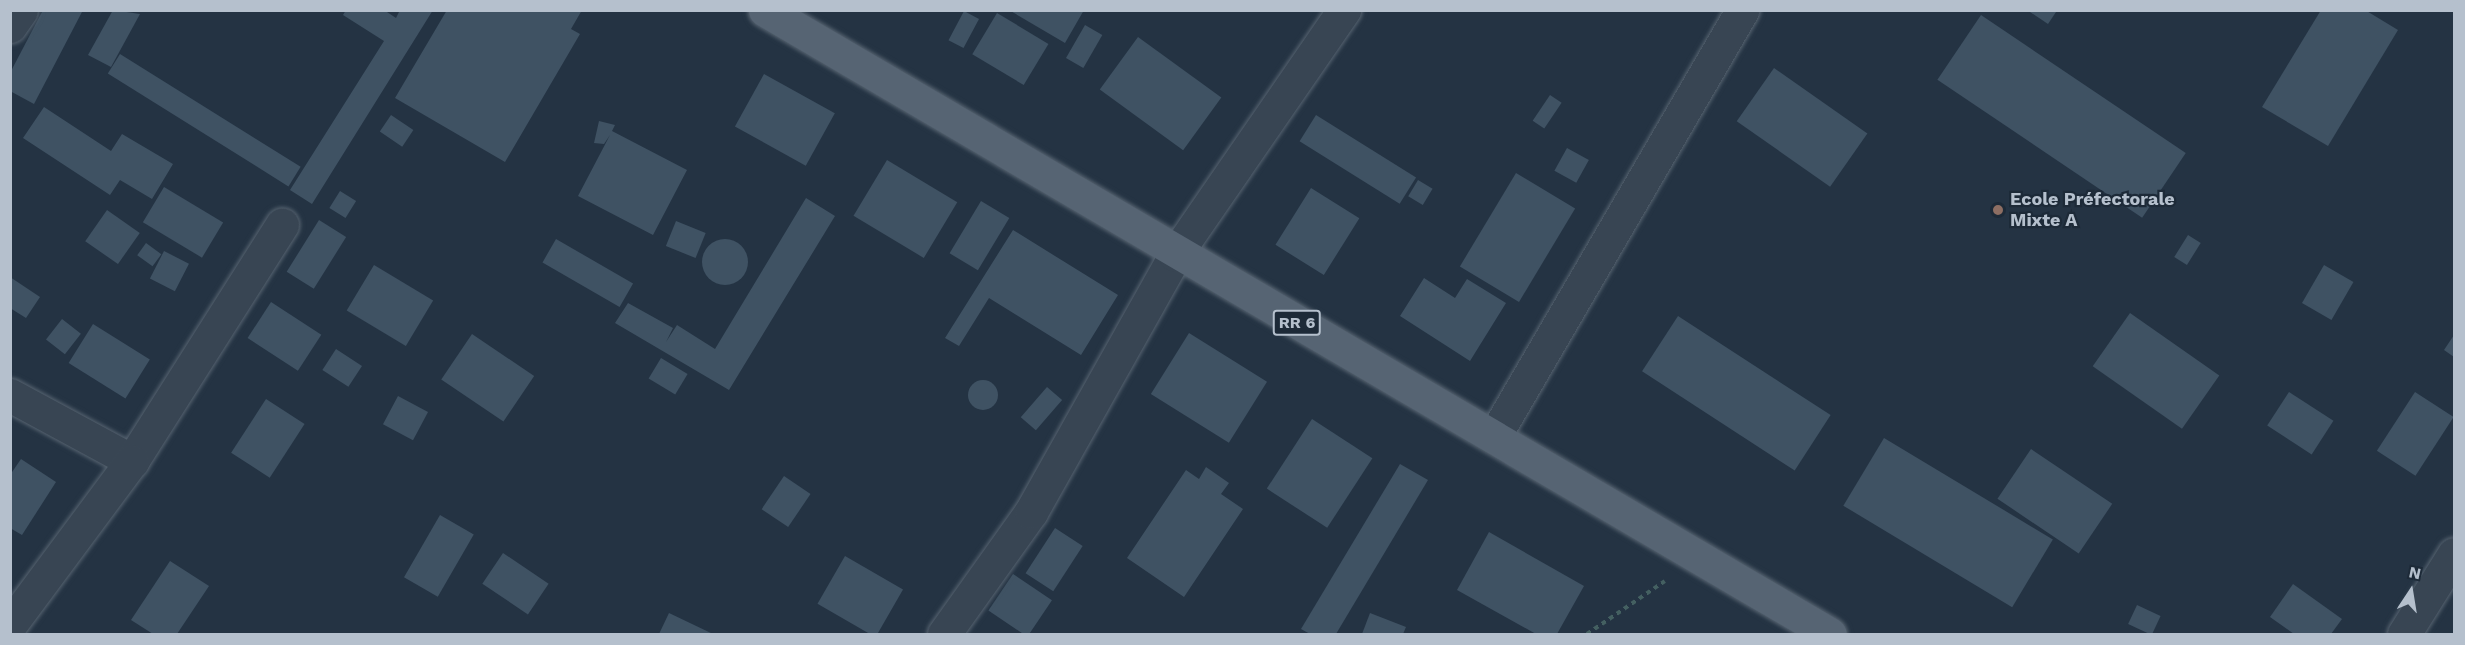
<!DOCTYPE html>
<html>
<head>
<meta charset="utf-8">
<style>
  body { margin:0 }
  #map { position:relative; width:2465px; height:645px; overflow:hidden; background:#243343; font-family:"Work Sans",sans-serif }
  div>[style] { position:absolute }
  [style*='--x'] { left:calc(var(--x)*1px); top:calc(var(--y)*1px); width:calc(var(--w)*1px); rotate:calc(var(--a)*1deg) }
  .building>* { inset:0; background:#3f5263; transform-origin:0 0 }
  .round { border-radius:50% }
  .path>* { height:4px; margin-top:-2px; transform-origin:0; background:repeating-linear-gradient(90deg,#446061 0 4.5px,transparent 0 9px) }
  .roads { filter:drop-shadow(0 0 2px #566370) drop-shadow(0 0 2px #566370) }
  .street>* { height:33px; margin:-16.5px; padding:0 16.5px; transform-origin:16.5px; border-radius:16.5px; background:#384553 }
  .primary>* { height:33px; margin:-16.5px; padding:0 16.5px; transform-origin:16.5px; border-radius:16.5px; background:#566473 }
  .dots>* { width:16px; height:16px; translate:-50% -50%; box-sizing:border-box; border:3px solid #1d2a38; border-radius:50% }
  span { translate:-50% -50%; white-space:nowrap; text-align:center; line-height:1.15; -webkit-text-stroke:4.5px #1d2a38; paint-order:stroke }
  .shield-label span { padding:2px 4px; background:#1d2a38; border:2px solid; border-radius:4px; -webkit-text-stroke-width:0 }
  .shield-label { font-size:16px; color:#b5c0cd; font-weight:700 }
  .poi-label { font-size:18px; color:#b5c0cd; font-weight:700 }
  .left { translate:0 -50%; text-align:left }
  .frame { position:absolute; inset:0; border:12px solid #b5c0cd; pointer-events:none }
  .north { position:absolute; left:2381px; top:561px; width:60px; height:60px; -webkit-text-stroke:4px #1d2a38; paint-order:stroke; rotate:12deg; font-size:16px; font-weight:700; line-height:24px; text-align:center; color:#b5c0cd }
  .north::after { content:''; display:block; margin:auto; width:21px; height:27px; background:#b5c0cd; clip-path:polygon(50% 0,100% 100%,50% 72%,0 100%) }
</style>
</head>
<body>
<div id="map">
  <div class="building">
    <div style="clip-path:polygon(43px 10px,83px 10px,34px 104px,10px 91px,10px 73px)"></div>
    <div style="clip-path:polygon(113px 10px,140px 14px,111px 67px,88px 55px)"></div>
    <div style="clip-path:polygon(346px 10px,384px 10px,396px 18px,400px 10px,433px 10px,312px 204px,290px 190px,384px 41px,343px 15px)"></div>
    <div style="clip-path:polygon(447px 10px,582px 10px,571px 29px,580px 34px,505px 162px,395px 98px)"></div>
    <div style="clip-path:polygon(1009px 10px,1084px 10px,1065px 43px)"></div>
    <div style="clip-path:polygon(2027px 10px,2053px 10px,2056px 12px,2048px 24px)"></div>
    <div style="clip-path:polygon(2321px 10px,2365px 10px,2398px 30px,2328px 146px,2262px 107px)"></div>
    <div style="left:964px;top:11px;width:17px;height:33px;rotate:28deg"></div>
    <div style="left:997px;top:13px;width:60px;height:48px;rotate:31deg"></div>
    <div style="left:1981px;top:15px;width:247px;height:78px;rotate:34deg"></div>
    <div style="left:1085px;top:25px;width:20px;height:38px;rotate:30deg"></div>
    <div style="left:1138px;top:37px;width:103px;height:65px;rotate:36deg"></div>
    <div style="left:120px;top:54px;width:213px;height:23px;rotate:32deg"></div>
    <div style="left:1774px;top:68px;width:114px;height:65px;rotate:35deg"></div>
    <div style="left:764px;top:74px;width:81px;height:60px;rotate:29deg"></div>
    <div style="left:1550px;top:95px;width:14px;height:31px;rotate:34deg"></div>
    <div style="clip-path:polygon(44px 107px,111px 151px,122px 134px,173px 164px,152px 199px,120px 180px,110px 195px,23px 138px)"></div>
    <div style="left:391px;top:115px;width:27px;height:20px;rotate:34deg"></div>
    <div style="left:1316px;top:115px;width:118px;height:31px;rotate:32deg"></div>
    <div style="clip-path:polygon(599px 121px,615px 125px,612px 131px,687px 170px,653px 235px,578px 196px,610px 135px,604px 144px,594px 143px)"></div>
    <div style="left:1567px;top:148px;width:25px;height:26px;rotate:29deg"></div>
    <div style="left:887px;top:160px;width:82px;height:65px;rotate:31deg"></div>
    <div style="left:1516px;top:173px;width:69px;height:109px;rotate:31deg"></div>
    <div style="left:1418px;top:180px;width:17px;height:19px;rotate:31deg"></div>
    <div style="left:164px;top:187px;width:69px;height:41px;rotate:31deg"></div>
    <div style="left:1311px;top:188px;width:57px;height:67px;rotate:32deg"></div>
    <div style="left:340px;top:191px;width:19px;height:20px;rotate:32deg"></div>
    <div style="clip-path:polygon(806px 198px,835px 216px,729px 390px,615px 323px,628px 303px,673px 328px,666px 342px,677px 325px,715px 349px)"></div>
    <div style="left:981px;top:201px;width:33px;height:61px;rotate:31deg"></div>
    <div style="left:107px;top:210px;width:40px;height:38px;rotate:35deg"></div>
    <div style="left:319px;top:220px;width:32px;height:61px;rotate:32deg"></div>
    <div style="left:676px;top:221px;width:32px;height:27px;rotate:22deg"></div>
    <div style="clip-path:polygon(1013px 230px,1118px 295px,1081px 355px,989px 298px,959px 346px,945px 338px)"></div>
    <div style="left:2188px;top:235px;width:15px;height:26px;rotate:32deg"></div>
    <div style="left:556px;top:239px;width:89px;height:27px;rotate:30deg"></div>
    <div class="round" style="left:702px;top:239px;width:46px;height:46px"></div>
    <div style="left:146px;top:243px;width:19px;height:15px;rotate:36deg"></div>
    <div style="left:164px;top:251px;width:28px;height:31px;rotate:27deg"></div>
    <div style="left:374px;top:265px;width:69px;height:53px;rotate:31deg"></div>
    <div style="left:2324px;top:265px;width:34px;height:44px;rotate:30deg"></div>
    <div style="clip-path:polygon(10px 277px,40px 297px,26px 318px,10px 308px)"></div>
    <div style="clip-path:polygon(1424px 278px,1455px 298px,1467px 279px,1506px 303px,1470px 361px,1400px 316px)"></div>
    <div style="left:271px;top:302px;width:60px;height:43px;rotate:33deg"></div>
    <div style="left:2130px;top:313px;width:109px;height:65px;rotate:35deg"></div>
    <div style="left:1678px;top:316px;width:182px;height:66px;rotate:33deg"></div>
    <div style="left:62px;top:319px;width:24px;height:26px;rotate:38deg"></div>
    <div style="left:93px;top:324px;width:67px;height:46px;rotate:32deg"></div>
    <div style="left:1189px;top:333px;width:92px;height:72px;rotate:32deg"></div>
    <div style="left:472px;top:334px;width:75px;height:55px;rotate:34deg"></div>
    <div style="clip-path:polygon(2454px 335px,2454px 357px,2444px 350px)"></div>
    <div style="left:336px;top:349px;width:31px;height:25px;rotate:33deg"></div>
    <div style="left:661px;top:358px;width:31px;height:24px;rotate:31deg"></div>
    <div class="round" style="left:968px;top:380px;width:30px;height:30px"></div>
    <div style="left:1047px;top:387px;width:20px;height:40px;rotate:41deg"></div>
    <div style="left:2289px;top:392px;width:53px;height:40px;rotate:33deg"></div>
    <div style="left:2415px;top:392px;width:46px;height:70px;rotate:33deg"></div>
    <div style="left:398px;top:396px;width:34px;height:32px;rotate:28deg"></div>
    <div style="left:266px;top:399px;width:46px;height:64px;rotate:33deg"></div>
    <div style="left:1312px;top:419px;width:72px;height:83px;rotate:33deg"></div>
    <div style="left:1884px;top:438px;width:197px;height:79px;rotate:31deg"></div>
    <div style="left:2031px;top:449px;width:98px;height:60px;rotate:34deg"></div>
    <div style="clip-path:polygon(21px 459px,56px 482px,22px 535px,10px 528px,10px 475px)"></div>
    <div style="clip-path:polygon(1400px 464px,1428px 480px,1336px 634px,1310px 634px,1301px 629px)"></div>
    <div style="clip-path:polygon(1206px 467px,1229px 483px,1221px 494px,1243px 509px,1184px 597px,1127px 558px,1186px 470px,1199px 479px)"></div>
    <div style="left:784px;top:476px;width:32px;height:40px;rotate:34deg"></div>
    <div style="left:440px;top:515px;width:39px;height:72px;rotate:30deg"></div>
    <div style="left:1055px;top:528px;width:33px;height:54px;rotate:33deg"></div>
    <div style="clip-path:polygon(1489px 532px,1584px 586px,1557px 634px,1536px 634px,1457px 590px)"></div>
    <div style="left:503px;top:553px;width:55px;height:37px;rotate:34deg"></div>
    <div style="left:845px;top:556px;width:67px;height:55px;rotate:30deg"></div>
    <div style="clip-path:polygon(170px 561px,209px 586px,177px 634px,153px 634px,131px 620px)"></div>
    <div style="left:1013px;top:574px;width:47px;height:44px;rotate:34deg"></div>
    <div style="clip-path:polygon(2293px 584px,2342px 619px,2331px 634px,2294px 634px,2270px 617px)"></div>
    <div style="left:2137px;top:605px;width:26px;height:21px;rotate:25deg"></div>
    <div style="clip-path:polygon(669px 613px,713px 634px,659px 634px)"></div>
    <div style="clip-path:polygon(1370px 613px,1406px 627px,1403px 634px,1362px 634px)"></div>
  </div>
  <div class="path">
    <div style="--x:1587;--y:634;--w:94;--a:-34.2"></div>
  </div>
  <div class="roads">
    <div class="street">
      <div style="--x:10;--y:26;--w:19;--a:-55"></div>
      <div style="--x:10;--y:395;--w:139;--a:28.4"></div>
      <div style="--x:132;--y:461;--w:280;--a:-57.6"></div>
      <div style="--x:1495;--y:435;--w:492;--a:-59.8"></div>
      <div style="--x:10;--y:625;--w:204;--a:-53.4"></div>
      <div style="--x:944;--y:634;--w:150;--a:-54.5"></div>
      <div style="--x:1031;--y:512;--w:295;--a:-60.7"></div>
      <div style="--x:1175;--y:255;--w:298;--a:-55.4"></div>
      <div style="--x:2404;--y:634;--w:94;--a:-58"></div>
    </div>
    <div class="primary">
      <div style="--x:765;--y:10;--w:1234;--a:30.37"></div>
    </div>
  </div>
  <div class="dots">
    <div style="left:1998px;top:210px;background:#8d6e63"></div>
  </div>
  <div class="shield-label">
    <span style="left:1297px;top:323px">RR 6</span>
  </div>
  <div class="poi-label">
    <span class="left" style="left:2010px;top:210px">Ecole Préfectorale<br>Mixte A</span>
  </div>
  <div class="frame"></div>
  <div class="north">N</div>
</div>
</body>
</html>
